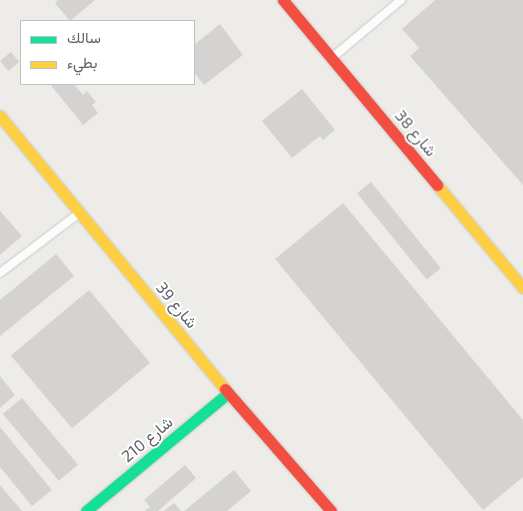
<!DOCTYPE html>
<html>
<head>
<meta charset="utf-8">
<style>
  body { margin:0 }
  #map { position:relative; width:523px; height:511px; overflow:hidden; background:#edece8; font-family:"Exo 2",Vazirmatn,sans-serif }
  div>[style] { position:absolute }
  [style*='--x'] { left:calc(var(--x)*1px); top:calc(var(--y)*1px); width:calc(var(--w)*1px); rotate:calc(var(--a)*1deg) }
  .building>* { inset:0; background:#d4d3d1; transform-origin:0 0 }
  .roads { filter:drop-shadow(0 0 1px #cacaca) drop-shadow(0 0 1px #cacaca) }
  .lane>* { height:8px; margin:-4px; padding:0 4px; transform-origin:4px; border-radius:4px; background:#fcfcfc }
  .fast>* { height:11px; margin:-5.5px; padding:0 5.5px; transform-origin:5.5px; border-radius:5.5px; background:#16e098 }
  .slow>* { height:11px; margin:-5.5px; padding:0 5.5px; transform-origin:5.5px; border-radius:5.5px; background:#ffcf43 }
  .jam>* { height:11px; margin:-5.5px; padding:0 5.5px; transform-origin:5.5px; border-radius:5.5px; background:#f24e42 }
  span { translate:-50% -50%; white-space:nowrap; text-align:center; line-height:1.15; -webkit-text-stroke:4px #fff; paint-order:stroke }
  .street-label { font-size:16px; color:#5d6266 }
  .legend { position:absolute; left:20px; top:20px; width:175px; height:65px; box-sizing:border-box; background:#fff; border:1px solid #bec0c2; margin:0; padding:6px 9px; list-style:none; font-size:15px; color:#5d6266 }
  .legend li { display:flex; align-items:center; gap:10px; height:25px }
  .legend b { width:25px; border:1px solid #bec0c2 }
</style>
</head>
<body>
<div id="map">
  <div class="building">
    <div style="clip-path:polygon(58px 0,95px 0,70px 21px,55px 3px)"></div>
    <div style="clip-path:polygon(435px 0,523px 0,523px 185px,410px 56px,419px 48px,402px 29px)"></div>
    <div style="clip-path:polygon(220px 24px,243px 55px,204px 85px,194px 72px,194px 45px)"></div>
    <div style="left:11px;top:52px;width:13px;height:14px;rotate:51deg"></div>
    <div style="clip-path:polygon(50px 84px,74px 84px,83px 95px,87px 91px,96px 102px,92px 105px,98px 113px,83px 125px)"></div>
    <div style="clip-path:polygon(302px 89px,335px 130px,323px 140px,320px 136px,292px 158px,262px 121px)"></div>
    <div style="left:371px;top:182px;width:111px;height:18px;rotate:51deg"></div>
    <div style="clip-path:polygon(343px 203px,523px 420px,523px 477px,483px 510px,275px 259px)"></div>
    <div style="clip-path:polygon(0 211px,22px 236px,0 255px)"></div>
    <div style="clip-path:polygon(56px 254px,74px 276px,0 336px,0 300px)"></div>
    <div style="left:89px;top:290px;width:95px;height:102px;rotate:50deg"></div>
    <div style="clip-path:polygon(0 376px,15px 395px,0 408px)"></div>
    <div style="left:22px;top:398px;width:87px;height:25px;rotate:50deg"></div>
    <div style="clip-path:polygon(0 427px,52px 490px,32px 506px,0 467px)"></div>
    <div style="clip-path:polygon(185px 465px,196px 478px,158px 511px,145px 511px,150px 507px,144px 500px)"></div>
    <div style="clip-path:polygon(234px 470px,251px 491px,227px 511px,184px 511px)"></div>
    <div style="clip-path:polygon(0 485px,22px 511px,0 511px)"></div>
    <div style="clip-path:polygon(174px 503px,181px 511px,164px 511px)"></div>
  </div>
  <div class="roads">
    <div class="lane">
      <div style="--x:333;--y:57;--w:89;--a:-40"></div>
      <div style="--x:0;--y:273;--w:98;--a:-37.1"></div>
    </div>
    <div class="fast">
      <div style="--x:86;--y:511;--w:185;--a:-39.7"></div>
    </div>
    <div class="slow">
      <div style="--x:0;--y:116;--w:354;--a:50.5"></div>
      <div style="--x:437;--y:185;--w:134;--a:50.1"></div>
    </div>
    <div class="jam">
      <div style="--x:283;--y:0;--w:241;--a:50.2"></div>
      <div style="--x:225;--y:389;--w:162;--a:49"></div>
    </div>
  </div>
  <div class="street-label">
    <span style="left:416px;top:133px;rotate:50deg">شارع 38</span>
    <span style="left:177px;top:305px;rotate:50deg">شارع 39</span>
    <span style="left:147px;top:439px;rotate:-40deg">شارع 210</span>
  </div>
  <ul class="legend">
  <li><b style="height:6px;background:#16e098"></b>سالك</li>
  <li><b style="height:6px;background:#ffcf43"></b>بطيء</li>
  </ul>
</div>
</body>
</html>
